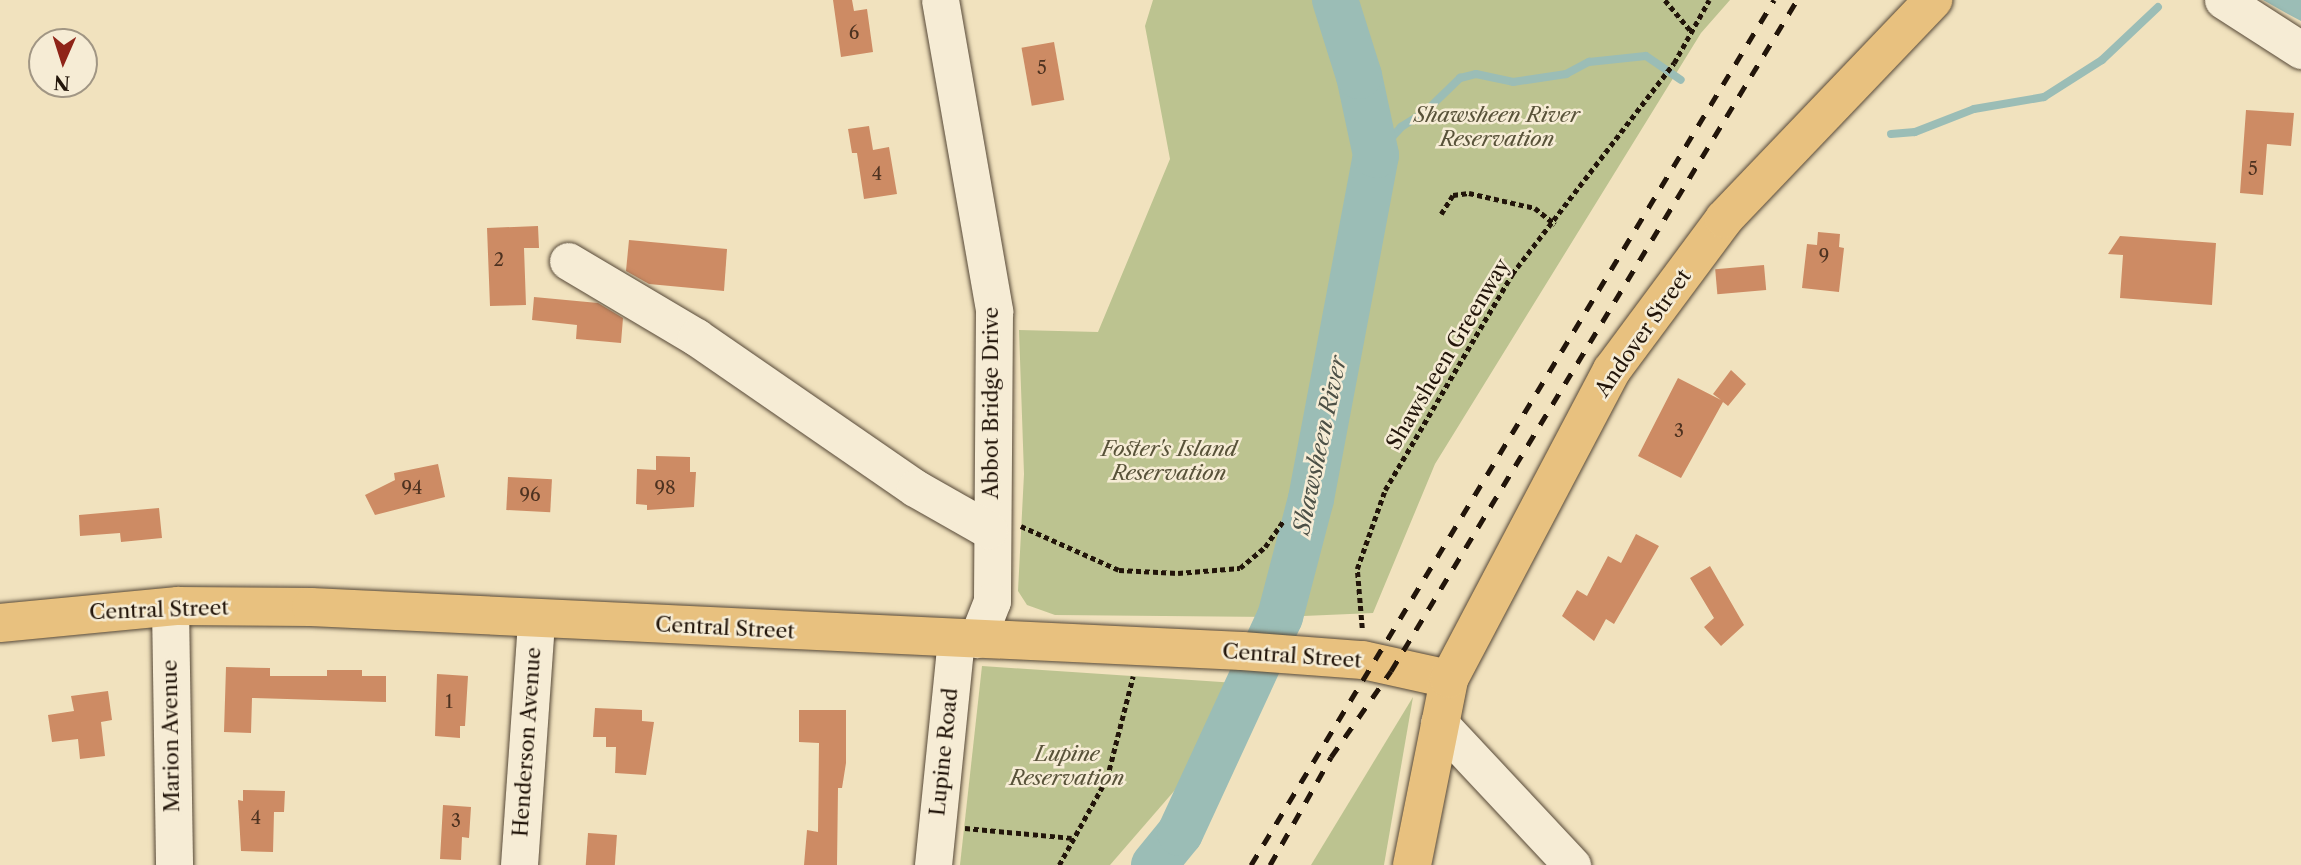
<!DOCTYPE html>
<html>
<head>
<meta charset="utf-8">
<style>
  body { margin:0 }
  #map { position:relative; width:2301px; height:865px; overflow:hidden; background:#f1e2be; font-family:"Libre Caslon Text",serif }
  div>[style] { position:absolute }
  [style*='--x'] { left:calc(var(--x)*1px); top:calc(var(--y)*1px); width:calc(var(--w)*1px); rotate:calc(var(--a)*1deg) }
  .green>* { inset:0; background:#bcc390 }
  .water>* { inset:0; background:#9bbdb6 }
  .stream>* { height:8px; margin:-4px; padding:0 4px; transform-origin:4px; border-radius:4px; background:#9bbdb6 }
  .river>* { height:46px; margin:-23px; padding:0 23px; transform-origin:23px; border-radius:23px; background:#9bbdb6 }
  .building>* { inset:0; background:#cd8b64; transform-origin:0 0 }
  .path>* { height:4.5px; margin-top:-2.25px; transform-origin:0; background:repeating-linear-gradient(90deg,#22150a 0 5px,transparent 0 8.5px) }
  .roads { filter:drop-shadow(0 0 2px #564837) drop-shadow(0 0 2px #564837) }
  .minor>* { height:37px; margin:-18.5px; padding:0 18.5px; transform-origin:18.5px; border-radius:18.5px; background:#f6ecd5 }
  .major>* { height:38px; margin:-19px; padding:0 19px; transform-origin:19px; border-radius:19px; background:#e8c17f }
  .rail>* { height:5px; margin-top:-2.5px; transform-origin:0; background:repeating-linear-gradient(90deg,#22150a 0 12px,transparent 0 24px) }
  span { translate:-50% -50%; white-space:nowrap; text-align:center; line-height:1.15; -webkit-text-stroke:5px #f6ecd5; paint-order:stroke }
  .number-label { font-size:18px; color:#4d3220 }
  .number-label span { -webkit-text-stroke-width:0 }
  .park-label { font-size:21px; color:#585239; font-style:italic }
  .street-label { font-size:21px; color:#22150a }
  .water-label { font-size:23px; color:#4c5046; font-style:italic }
  .north { position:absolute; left:28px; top:28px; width:70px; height:70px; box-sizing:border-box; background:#f6ecd5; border:2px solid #a19684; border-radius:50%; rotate:183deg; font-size:19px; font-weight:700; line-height:28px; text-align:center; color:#22150a }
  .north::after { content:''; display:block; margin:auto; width:24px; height:32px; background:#8f2418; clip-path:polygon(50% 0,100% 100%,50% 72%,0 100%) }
</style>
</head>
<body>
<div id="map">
  <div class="green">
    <div style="clip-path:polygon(1153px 0,1730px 0,1701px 33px,1435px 464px,1373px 613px,1280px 617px,1055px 615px,1027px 605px,1018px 591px,1024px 474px,1019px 330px,1098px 332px,1170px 159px,1145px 26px)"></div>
    <div style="clip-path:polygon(982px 666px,1266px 685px,1110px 865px,960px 865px)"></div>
    <div style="clip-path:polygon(1413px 697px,1384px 865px,1311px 865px)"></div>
  </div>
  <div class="water">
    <div style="clip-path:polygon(2263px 0,2301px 0,2301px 21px,2286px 13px)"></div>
  </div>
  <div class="stream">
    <div style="--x:1891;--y:134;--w:24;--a:-5"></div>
    <div style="--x:1915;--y:132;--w:63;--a:-21.3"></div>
    <div style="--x:1974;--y:109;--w:71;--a:-9.7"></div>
    <div style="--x:2044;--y:97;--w:69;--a:-32.5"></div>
    <div style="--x:2102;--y:60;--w:77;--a:-43.4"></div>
    <div style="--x:1376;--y:155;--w:38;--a:-48"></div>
    <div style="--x:1401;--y:127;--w:28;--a:-32"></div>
    <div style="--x:1425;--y:112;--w:49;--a:-44.2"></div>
    <div style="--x:1460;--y:78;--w:16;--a:-14"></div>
    <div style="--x:1476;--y:74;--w:38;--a:12"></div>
    <div style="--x:1513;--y:82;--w:54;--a:-8.6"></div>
    <div style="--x:1566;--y:74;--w:26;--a:-28"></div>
    <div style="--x:1589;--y:62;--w:57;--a:-6"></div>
    <div style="--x:1646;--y:56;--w:42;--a:34.4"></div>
  </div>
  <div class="river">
    <div style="--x:1154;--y:865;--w:41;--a:-50.9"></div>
    <div style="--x:1180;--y:833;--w:238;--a:-65.2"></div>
    <div style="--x:1280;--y:617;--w:122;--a:-75.3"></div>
    <div style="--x:1311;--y:499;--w:350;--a:-79.3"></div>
    <div style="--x:1376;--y:155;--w:81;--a:-102.1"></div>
    <div style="--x:1359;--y:76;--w:80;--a:-107.5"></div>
  </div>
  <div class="building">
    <div style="clip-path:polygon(833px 0,852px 0,854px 11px,867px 9px,873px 52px,841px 57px)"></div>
    <div style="left:1054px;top:42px;width:59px;height:33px;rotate:80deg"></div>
    <div style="clip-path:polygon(2246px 110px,2294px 113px,2291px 146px,2267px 144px,2263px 195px,2240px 193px)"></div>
    <div style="clip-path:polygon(869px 126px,873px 150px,889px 147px,897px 194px,864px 199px,857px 153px,852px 153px,848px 129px)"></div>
    <div style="clip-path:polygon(538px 226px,539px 248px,524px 248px,526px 305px,490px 306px,487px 228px)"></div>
    <div style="clip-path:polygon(1818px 232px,1840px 234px,1839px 247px,1844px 248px,1839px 292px,1802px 288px,1807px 244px,1817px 245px)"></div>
    <div style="clip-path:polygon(2120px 236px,2216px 243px,2212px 305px,2120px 298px,2123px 255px,2108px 254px)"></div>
    <div style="clip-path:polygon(629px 240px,727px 249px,724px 291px,649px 284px,626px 271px)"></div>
    <div style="left:1764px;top:265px;width:25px;height:49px;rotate:85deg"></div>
    <div style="clip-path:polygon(534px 297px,598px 303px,623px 318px,621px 343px,576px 339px,577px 325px,532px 320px)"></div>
    <div style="clip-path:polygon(1731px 370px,1746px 384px,1728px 406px,1723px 402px,1681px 478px,1638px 456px,1678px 378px,1721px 400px,1713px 394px)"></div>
    <div style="clip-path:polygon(656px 456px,690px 457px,690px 472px,696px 472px,694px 507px,647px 510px,647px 505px,636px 504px,637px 469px,656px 470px)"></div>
    <div style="clip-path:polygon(438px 464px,445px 497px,375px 515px,365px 495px,395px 480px,394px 473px)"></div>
    <div style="left:508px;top:477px;width:44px;height:33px;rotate:3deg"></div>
    <div style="clip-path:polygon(159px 508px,162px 538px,121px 542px,120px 533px,80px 536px,79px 515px)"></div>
    <div style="clip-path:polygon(1636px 534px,1659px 546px,1614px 624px,1606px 619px,1594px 641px,1562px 616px,1577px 590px,1587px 596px,1608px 556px,1621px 563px)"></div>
    <div style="clip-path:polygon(1710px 566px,1744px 625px,1721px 646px,1704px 627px,1714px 618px,1690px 578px)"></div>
    <div style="clip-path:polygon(226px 667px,270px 668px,270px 676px,327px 676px,327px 670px,362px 670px,362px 676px,386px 676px,386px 702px,252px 698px,251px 733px,224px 732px)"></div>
    <div style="clip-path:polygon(437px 674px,468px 676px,465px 726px,460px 726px,460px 738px,435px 736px)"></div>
    <div style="clip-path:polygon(108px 691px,112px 720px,101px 722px,105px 756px,80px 759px,78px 739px,52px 742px,48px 715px,74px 711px,71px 696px)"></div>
    <div style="clip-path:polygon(595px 708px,642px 710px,642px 721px,654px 722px,646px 775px,615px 773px,616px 747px,606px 747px,606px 737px,593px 737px)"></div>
    <div style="clip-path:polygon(799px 710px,846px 710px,846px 763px,842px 788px,838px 788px,837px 865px,804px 865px,807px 830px,818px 832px,819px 743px,799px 742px)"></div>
    <div style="clip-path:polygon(243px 790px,285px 791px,284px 812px,274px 812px,273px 852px,241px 851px,238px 800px,243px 801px)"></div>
    <div style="clip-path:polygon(443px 805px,471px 807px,469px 838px,462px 837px,461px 860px,440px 859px)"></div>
    <div style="left:588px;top:833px;width:29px;height:32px;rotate:4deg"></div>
  </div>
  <div class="path">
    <div style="--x:1665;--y:0;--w:40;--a:50"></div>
    <div style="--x:1441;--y:214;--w:22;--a:-58"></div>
    <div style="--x:1453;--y:195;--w:16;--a:-7"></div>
    <div style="--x:1469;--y:193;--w:68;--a:12.8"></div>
    <div style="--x:1535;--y:208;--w:26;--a:39"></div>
    <div style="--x:1021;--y:526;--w:107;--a:24.2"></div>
    <div style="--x:1119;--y:570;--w:59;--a:2.9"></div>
    <div style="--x:1178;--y:573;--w:62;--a:-4.6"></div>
    <div style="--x:1240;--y:568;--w:33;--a:-40"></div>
    <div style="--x:1265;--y:547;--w:32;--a:-55"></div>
    <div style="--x:1362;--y:628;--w:59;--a:-94.8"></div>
    <div style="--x:1357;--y:569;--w:84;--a:-70.5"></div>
    <div style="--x:1385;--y:490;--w:251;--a:-59.5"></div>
    <div style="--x:1512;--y:274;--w:266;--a:-52.5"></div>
    <div style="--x:1674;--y:63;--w:72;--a:-60.9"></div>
    <div style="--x:965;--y:828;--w:107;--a:5.3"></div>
    <div style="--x:1059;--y:865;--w:99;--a:-61.1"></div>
    <div style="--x:1107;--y:778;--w:105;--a:-75.7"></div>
  </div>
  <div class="roads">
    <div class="minor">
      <div style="--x:940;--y:0;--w:316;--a:80.1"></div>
      <div style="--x:994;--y:311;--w:290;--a:90.4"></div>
      <div style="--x:992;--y:601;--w:41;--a:111.5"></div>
      <div style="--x:2223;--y:0;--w:93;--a:32.7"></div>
      <div style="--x:568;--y:261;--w:149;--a:30.7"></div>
      <div style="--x:696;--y:337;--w:266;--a:34.6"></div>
      <div style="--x:915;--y:488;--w:85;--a:29.6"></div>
      <div style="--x:170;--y:607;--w:258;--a:89.1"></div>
      <div style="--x:1439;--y:723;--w:195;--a:46.9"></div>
      <div style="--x:519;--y:865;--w:247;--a:-86"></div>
      <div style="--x:933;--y:865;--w:227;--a:-84.2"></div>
    </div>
    <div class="major">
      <div style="--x:0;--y:623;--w:179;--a:-5.5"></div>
      <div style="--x:178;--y:606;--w:133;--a:0.4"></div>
      <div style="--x:311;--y:607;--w:932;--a:2.71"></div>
      <div style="--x:1242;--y:651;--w:121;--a:4.3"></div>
      <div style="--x:1363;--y:660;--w:88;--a:12.5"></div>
      <div style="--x:1412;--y:865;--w:190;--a:-78.7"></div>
      <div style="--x:1449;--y:679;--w:349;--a:-62.2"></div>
      <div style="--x:1612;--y:370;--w:188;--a:-53.4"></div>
      <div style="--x:1724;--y:219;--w:303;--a:-46.3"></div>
    </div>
  </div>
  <div class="rail">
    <div style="--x:1251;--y:865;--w:1011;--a:-58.84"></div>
    <div style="--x:1270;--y:865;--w:124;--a:-60.5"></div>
    <div style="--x:1331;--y:757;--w:105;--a:-55.1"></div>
    <div style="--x:1391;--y:671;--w:784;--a:-58.82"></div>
  </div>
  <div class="number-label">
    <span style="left:854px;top:33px">6</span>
    <span style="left:1042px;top:68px">5</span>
    <span style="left:2253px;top:169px">5</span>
    <span style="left:877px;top:174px">4</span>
    <span style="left:1824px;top:256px">9</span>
    <span style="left:499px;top:260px">2</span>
    <span style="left:1679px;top:431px">3</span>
    <span style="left:412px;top:488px">94</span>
    <span style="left:665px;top:488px">98</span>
    <span style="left:530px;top:495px">96</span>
    <span style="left:449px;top:702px">1</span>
    <span style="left:256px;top:818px">4</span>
    <span style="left:456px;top:821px">3</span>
  </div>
  <div class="park-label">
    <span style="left:1497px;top:127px">Shawsheen River<br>Reservation</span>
    <span style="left:1169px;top:461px">Foster's Island<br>Reservation</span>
    <span style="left:1067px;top:766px">Lupine<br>Reservation</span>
  </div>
  <div class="street-label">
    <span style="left:1643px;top:333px;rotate:-55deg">Andover Street</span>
    <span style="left:1448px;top:354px;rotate:-59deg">Shawsheen Greenway</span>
    <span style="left:991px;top:403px;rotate:-90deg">Abbot Bridge Drive</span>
    <span style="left:159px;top:610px;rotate:-2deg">Central Street</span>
    <span style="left:725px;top:628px;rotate:3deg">Central Street</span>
    <span style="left:1292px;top:656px;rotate:4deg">Central Street</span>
    <span style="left:171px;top:736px;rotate:-91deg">Marion Avenue</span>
    <span style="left:527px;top:742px;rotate:-86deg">Henderson Avenue</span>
    <span style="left:944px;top:752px;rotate:-84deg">Lupine Road</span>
  </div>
  <div class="water-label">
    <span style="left:1320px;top:445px;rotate:-78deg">Shawsheen River</span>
  </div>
  <div class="north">N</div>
</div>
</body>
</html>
